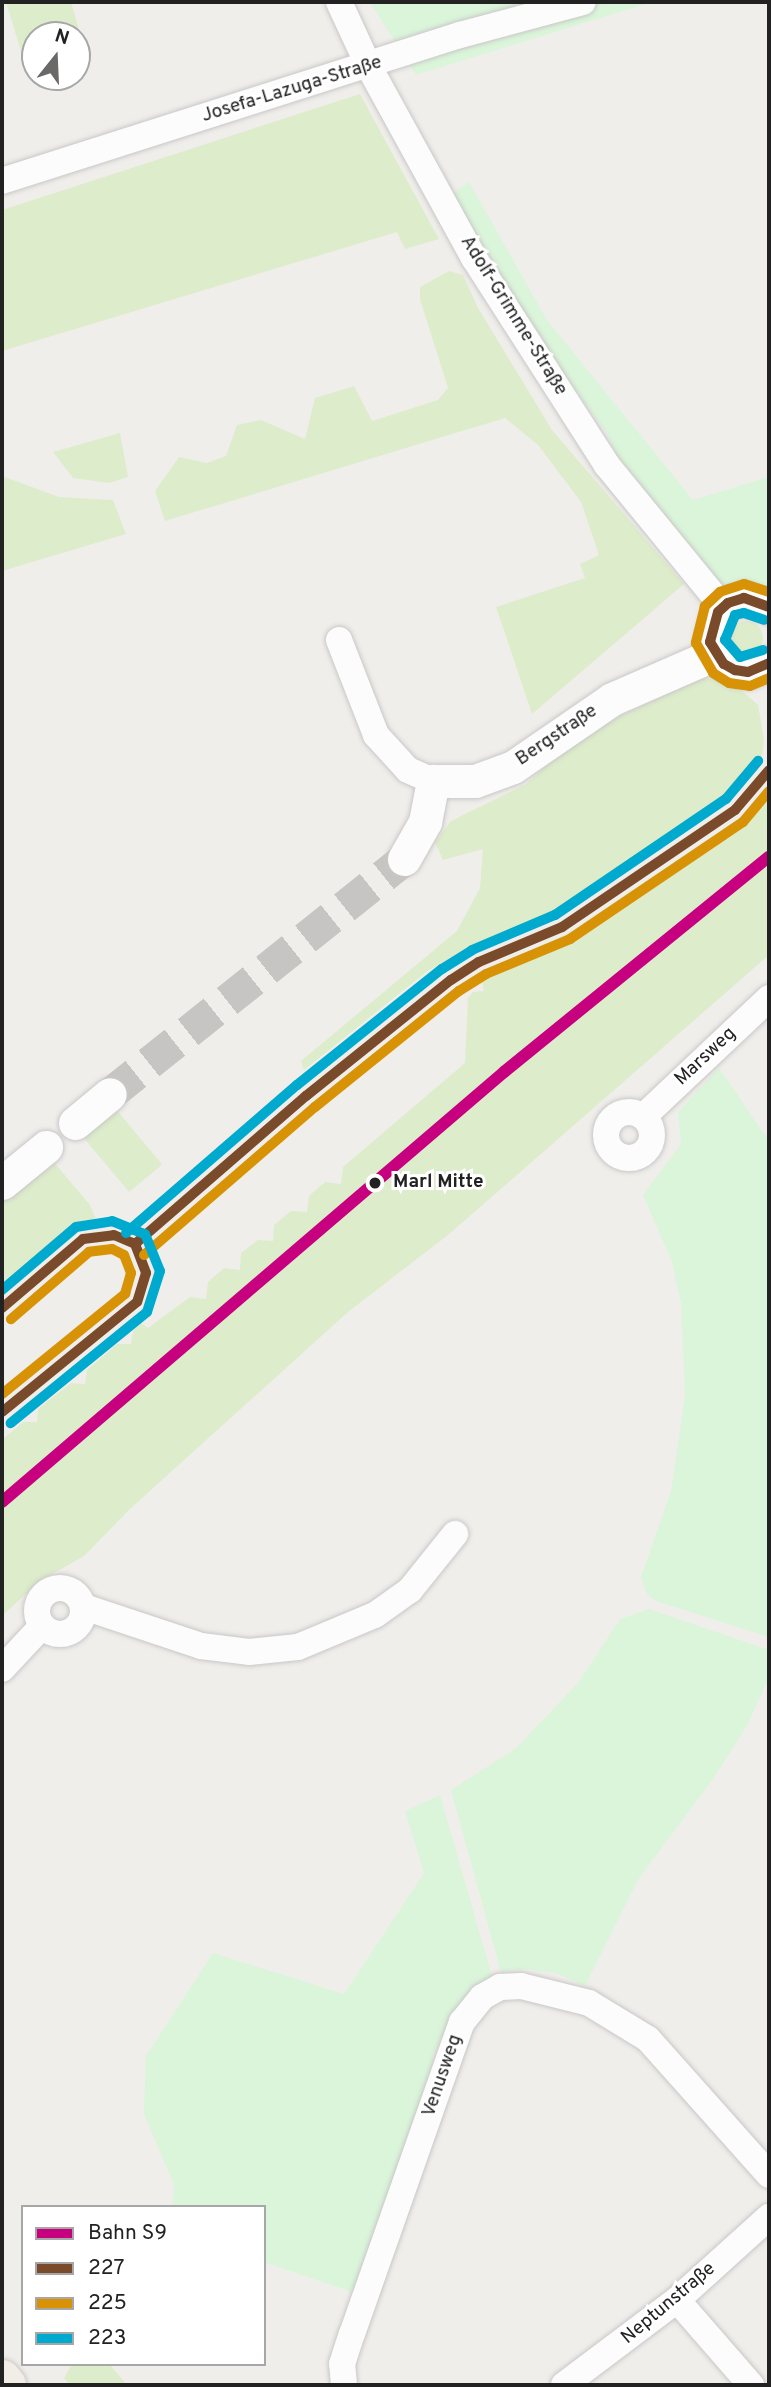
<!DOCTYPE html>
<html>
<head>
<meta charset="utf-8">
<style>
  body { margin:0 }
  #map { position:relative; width:771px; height:2387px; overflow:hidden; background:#f0eeeb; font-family:Overpass,sans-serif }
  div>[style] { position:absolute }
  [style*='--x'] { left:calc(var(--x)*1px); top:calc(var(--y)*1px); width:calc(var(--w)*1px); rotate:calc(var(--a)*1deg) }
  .grass>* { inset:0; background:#ddeccb; transform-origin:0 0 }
  .round { border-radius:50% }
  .park>* { inset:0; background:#daf5da }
  .tertiary-tunnel>* { height:33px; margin-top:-16.5px; transform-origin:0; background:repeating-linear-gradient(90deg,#c7c5c3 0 33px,transparent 0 50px) }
  .roads { filter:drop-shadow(0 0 2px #c9c8c7) drop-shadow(0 0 2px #c9c8c7) }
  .minor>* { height:26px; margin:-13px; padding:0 13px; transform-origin:13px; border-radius:13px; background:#fdfcfc }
  .minor>.ring { margin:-13px; padding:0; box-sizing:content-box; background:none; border:26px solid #fdfcfc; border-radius:50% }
  .tertiary>* { height:33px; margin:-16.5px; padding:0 16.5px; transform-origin:16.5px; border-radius:16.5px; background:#fdfcfc }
  .primary>* { height:38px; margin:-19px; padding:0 19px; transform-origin:19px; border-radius:19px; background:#f3ede7 }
  .bus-1>* { height:10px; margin:-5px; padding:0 5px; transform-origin:5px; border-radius:5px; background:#7a4b2a }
  .bus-2>* { height:10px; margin:-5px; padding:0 5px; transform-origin:5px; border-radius:5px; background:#d79205 }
  .bus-3>* { height:10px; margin:-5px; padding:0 5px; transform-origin:5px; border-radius:5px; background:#00a9ce }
  .rail-1>* { height:12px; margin:-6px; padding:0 6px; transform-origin:6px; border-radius:6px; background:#c7007f }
  .dots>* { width:19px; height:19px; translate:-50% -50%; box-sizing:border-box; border:4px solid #fff; border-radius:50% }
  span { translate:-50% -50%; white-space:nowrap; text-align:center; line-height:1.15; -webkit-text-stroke:6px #fff; paint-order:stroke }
  .street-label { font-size:19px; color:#222 }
  .stop-label { font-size:19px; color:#222; font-weight:700 }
  .left { translate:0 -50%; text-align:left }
  .frame { position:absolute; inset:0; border:4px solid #222; pointer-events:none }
  .legend { position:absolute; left:21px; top:2205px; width:245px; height:161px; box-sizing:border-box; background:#fff; border:2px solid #a7a7a7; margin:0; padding:9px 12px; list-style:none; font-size:21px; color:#222 }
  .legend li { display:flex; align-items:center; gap:14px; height:35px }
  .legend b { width:35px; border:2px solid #a7a7a7 }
  .north { position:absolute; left:21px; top:21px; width:70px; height:70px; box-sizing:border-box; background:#fff; border:2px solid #a7a7a7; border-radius:50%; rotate:18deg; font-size:19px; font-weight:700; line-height:28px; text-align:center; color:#222 }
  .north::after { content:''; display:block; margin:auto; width:24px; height:32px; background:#6a6968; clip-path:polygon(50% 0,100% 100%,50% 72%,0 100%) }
</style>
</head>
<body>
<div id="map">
  <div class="grass">
    <div style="clip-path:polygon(6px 2px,71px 2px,86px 53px,77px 56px,77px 35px,35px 35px,35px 68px,27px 71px)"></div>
    <div style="clip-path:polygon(360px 94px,439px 239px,405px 249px,397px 232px,2px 351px,2px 210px)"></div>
    <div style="clip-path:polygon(449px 271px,463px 275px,478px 308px,552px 430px,684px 584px,532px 714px,496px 607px,585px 578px,580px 564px,599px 555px,581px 502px,538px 445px,505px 418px,165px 521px,155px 491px,179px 457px,207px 463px,226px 456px,237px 425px,261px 420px,305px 439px,315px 398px,354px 386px,372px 421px,438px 400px,448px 388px,420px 299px,420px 287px)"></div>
    <div style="clip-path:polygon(120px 433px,128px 477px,109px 483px,73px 478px,53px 452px)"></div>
    <div style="clip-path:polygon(2px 476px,59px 497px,113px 500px,126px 534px,2px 571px)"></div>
    <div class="round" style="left:729px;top:621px;width:34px;height:34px"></div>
    <div style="clip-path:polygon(714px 678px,733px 683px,758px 705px,764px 739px,762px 757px,748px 778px,557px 918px,485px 949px,472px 945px,426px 972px,304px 1070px,301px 1061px,457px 931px,480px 888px,483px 849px,443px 860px,435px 842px,451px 821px,526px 784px,566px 747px,603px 724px,697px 680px)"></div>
    <div style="clip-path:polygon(769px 793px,769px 955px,448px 1235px,348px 1312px,131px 1508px,84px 1556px,40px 1581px,2px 1616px,2px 1440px,23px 1422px,37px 1422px,38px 1409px,71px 1383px,85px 1384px,87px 1370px,117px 1344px,131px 1344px,133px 1331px,141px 1323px,148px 1328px,190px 1297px,206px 1299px,208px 1282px,224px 1268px,240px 1270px,241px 1253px,258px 1240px,273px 1241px,274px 1225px,291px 1211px,307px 1212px,309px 1196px,325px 1182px,341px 1184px,343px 1167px,465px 1063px,468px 998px,473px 992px,484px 991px,480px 973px,567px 934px,741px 817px)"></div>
    <div style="left:114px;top:1107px;width:75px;height:43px;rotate:50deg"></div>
    <div style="clip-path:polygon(52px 1160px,90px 1205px,98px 1224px,85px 1220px,2px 1290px,2px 1202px)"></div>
    <div style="clip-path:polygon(72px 2364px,109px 2364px,127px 2385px,69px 2385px,64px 2378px)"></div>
  </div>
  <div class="park">
    <div style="clip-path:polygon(370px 2px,652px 2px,416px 75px)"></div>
    <div style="clip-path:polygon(469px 182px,547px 320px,693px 500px,769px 477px,769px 587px,734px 590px,718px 582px,619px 461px,607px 433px,526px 323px,450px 196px)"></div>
    <div style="clip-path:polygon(719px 1068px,769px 1141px,769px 1637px,656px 1601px,647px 1594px,641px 1577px,671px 1491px,685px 1395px,681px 1303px,672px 1262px,643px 1195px,681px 1144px,678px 1112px)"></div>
    <div style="clip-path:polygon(649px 1609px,769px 1650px,769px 1677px,748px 1724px,713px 1779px,638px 1880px,585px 1986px,556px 1973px,525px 1969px,501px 1972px,451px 1790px,516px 1748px,578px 1683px,620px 1619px)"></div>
    <div style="clip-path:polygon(440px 1795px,492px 1977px,454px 2013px,432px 2057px,436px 2070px,358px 2294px,264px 2262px,264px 2207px,172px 2207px,174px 2185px,144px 2114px,146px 2056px,213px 1953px,344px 1994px,424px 1873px,405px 1811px)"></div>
  </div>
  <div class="tertiary-tunnel">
    <div style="--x:110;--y:1094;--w:376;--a:-38.6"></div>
  </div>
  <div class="roads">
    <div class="minor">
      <div style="--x:339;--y:2;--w:72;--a:65.2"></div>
      <div style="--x:369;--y:67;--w:218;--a:61.2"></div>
      <div style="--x:474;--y:258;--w:245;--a:57.3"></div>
      <div style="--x:606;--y:464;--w:185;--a:50.7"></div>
      <div style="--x:2;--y:181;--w:481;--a:-17.7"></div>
      <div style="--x:460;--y:35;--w:127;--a:-15"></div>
      <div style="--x:339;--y:640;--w:102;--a:68.7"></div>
      <div style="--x:376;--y:735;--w:47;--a:47.6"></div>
      <div style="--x:408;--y:770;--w:27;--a:24"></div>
      <div class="ring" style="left:606px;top:1112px;width:20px;height:20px"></div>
      <div style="--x:644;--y:1116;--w:172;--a:-43.3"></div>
      <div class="ring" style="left:37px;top:1588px;width:20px;height:20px"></div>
      <div style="--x:84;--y:1607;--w:123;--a:18.4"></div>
      <div style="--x:201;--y:1646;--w:48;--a:7.1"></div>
      <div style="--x:249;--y:1652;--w:49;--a:-5.8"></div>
      <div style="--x:298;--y:1647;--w:83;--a:-22.6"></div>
      <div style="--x:375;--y:1615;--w:43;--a:-35.5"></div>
      <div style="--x:410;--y:1590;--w:72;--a:-51.2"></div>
      <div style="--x:2;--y:1669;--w:59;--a:-47.1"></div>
      <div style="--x:677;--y:2300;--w:113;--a:49"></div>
      <div style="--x:344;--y:2385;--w:21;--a:-95"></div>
      <div style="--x:342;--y:2364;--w:32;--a:-72"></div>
      <div style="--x:352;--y:2334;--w:331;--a:-70.6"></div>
      <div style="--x:462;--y:2022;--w:32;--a:-51"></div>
      <div style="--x:482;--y:1997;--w:21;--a:-29"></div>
      <div style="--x:500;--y:1987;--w:21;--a:-3"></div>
      <div style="--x:521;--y:1986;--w:70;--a:14"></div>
      <div style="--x:589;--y:2003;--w:69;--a:31.4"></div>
      <div style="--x:648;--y:2039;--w:182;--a:48.3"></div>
      <div style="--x:564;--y:2385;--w:141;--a:-37"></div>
      <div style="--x:677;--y:2300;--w:124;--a:-42.1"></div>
    </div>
    <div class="tertiary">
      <div style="--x:769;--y:607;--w:27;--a:-160"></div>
      <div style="--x:744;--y:598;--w:17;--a:163"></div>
      <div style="--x:728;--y:603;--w:13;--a:138"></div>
      <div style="--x:718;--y:612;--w:31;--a:105"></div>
      <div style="--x:710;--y:642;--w:26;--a:58"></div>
      <div style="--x:724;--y:664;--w:13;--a:29"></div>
      <div style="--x:735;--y:670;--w:13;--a:9"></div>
      <div style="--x:748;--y:672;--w:23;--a:-23"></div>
      <div style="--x:404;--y:859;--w:43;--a:-60.4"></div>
      <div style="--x:425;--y:822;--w:42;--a:-79"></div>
      <div style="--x:433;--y:781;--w:42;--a:0"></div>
      <div style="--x:475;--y:781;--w:40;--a:-20.2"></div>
      <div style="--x:513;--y:767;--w:120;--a:-34.5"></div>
      <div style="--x:612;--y:699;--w:112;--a:-23.6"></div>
      <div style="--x:75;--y:1123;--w:45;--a:-39.6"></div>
      <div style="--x:2;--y:1183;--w:57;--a:-39.3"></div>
    </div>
    <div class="primary">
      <div style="--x:2;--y:2379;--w:8;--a:50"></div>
    </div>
  </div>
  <div class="bus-1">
    <div style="--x:769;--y:607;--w:27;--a:-160"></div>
    <div style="--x:744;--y:598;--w:17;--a:163"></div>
    <div style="--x:728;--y:603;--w:13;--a:138"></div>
    <div style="--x:718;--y:612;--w:31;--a:105"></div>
    <div style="--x:710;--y:642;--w:26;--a:58"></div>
    <div style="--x:724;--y:664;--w:13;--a:29"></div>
    <div style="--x:735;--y:670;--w:13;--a:9"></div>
    <div style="--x:748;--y:672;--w:23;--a:-23"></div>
    <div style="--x:135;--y:1244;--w:226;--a:-40.9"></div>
    <div style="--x:306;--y:1096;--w:186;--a:-38.7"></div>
    <div style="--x:451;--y:980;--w:33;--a:-33"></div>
    <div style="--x:479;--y:962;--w:90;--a:-22.9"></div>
    <div style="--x:562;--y:927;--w:209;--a:-34.1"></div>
    <div style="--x:735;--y:810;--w:52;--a:-49.6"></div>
    <div style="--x:2;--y:1308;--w:106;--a:-40.4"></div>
    <div style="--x:83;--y:1239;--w:31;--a:-7"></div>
    <div style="--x:114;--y:1235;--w:23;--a:23"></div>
    <div style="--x:135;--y:1244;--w:31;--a:69"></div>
    <div style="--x:146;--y:1273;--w:30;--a:107"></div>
    <div style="--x:137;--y:1302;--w:174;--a:140.8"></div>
  </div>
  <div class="bus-2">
    <div style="--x:769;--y:592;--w:26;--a:-162"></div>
    <div style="--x:744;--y:584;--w:25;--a:162"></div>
    <div style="--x:720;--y:592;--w:21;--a:137"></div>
    <div style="--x:705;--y:606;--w:38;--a:104"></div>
    <div style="--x:696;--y:643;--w:34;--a:60"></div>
    <div style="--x:713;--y:673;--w:19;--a:32"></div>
    <div style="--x:729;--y:683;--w:21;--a:8"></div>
    <div style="--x:750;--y:686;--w:21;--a:-23"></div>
    <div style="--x:144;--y:1255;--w:226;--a:-40.9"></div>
    <div style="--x:315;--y:1107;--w:185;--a:-38.9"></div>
    <div style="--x:459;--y:991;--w:32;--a:-32"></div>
    <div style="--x:486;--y:974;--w:91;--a:-22.6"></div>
    <div style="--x:570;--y:939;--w:209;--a:-34.1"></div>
    <div style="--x:743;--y:822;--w:40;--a:-50"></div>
    <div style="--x:2;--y:1394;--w:159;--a:-39.1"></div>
    <div style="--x:125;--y:1294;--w:22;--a:-74"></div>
    <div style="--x:131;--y:1273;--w:19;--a:-111"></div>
    <div style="--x:124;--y:1255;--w:13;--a:-153"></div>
    <div style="--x:112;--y:1249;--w:23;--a:173"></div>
    <div style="--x:89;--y:1252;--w:103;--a:139.3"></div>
  </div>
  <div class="bus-3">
    <div style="--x:763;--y:650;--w:24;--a:163"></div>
    <div style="--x:740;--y:657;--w:23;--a:-131"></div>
    <div style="--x:725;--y:640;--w:27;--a:-68"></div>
    <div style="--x:735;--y:615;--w:9;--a:-13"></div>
    <div style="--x:744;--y:613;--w:21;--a:19"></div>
    <div style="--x:126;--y:1233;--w:226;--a:-40.9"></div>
    <div style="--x:297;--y:1085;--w:186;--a:-38.7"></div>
    <div style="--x:442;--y:969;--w:36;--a:-32"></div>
    <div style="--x:472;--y:950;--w:90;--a:-22.9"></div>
    <div style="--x:555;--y:915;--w:207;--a:-34.2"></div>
    <div style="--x:726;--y:799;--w:50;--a:-49.9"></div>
    <div style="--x:2;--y:1290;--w:97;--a:-40.4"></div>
    <div style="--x:76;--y:1227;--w:36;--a:-9"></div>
    <div style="--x:112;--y:1221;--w:35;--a:22"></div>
    <div style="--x:145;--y:1234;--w:40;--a:68"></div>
    <div style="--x:160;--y:1271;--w:43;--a:107.6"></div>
    <div style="--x:147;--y:1312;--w:176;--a:140.8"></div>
  </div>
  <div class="rail-1">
    <div style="--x:2;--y:1502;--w:661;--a:-40.58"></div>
    <div style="--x:504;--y:1072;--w:341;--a:-39.1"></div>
  </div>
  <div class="dots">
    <div style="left:375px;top:1183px;background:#222"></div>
  </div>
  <div class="street-label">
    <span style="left:292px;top:90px;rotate:-17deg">Josefa-Lazuga-Straße</span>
    <span style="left:513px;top:316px;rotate:58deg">Adolf-Grimme-Straße</span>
    <span style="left:557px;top:736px;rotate:-34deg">Bergstraße</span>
    <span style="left:706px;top:1057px;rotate:-43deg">Marsweg</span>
    <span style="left:443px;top:2076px;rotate:-71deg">Venusweg</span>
    <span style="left:669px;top:2304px;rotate:-40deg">Neptunstraße</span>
  </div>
  <div class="stop-label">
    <span class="left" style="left:393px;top:1183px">Marl Mitte</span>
  </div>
  <div class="frame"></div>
  <ul class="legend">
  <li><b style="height:9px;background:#c7007f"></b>Bahn S9</li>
  <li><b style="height:9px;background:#7a4b2a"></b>227</li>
  <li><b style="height:9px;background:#d79205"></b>225</li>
  <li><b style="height:9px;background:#00a9ce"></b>223</li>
  </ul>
  <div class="north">N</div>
</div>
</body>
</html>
